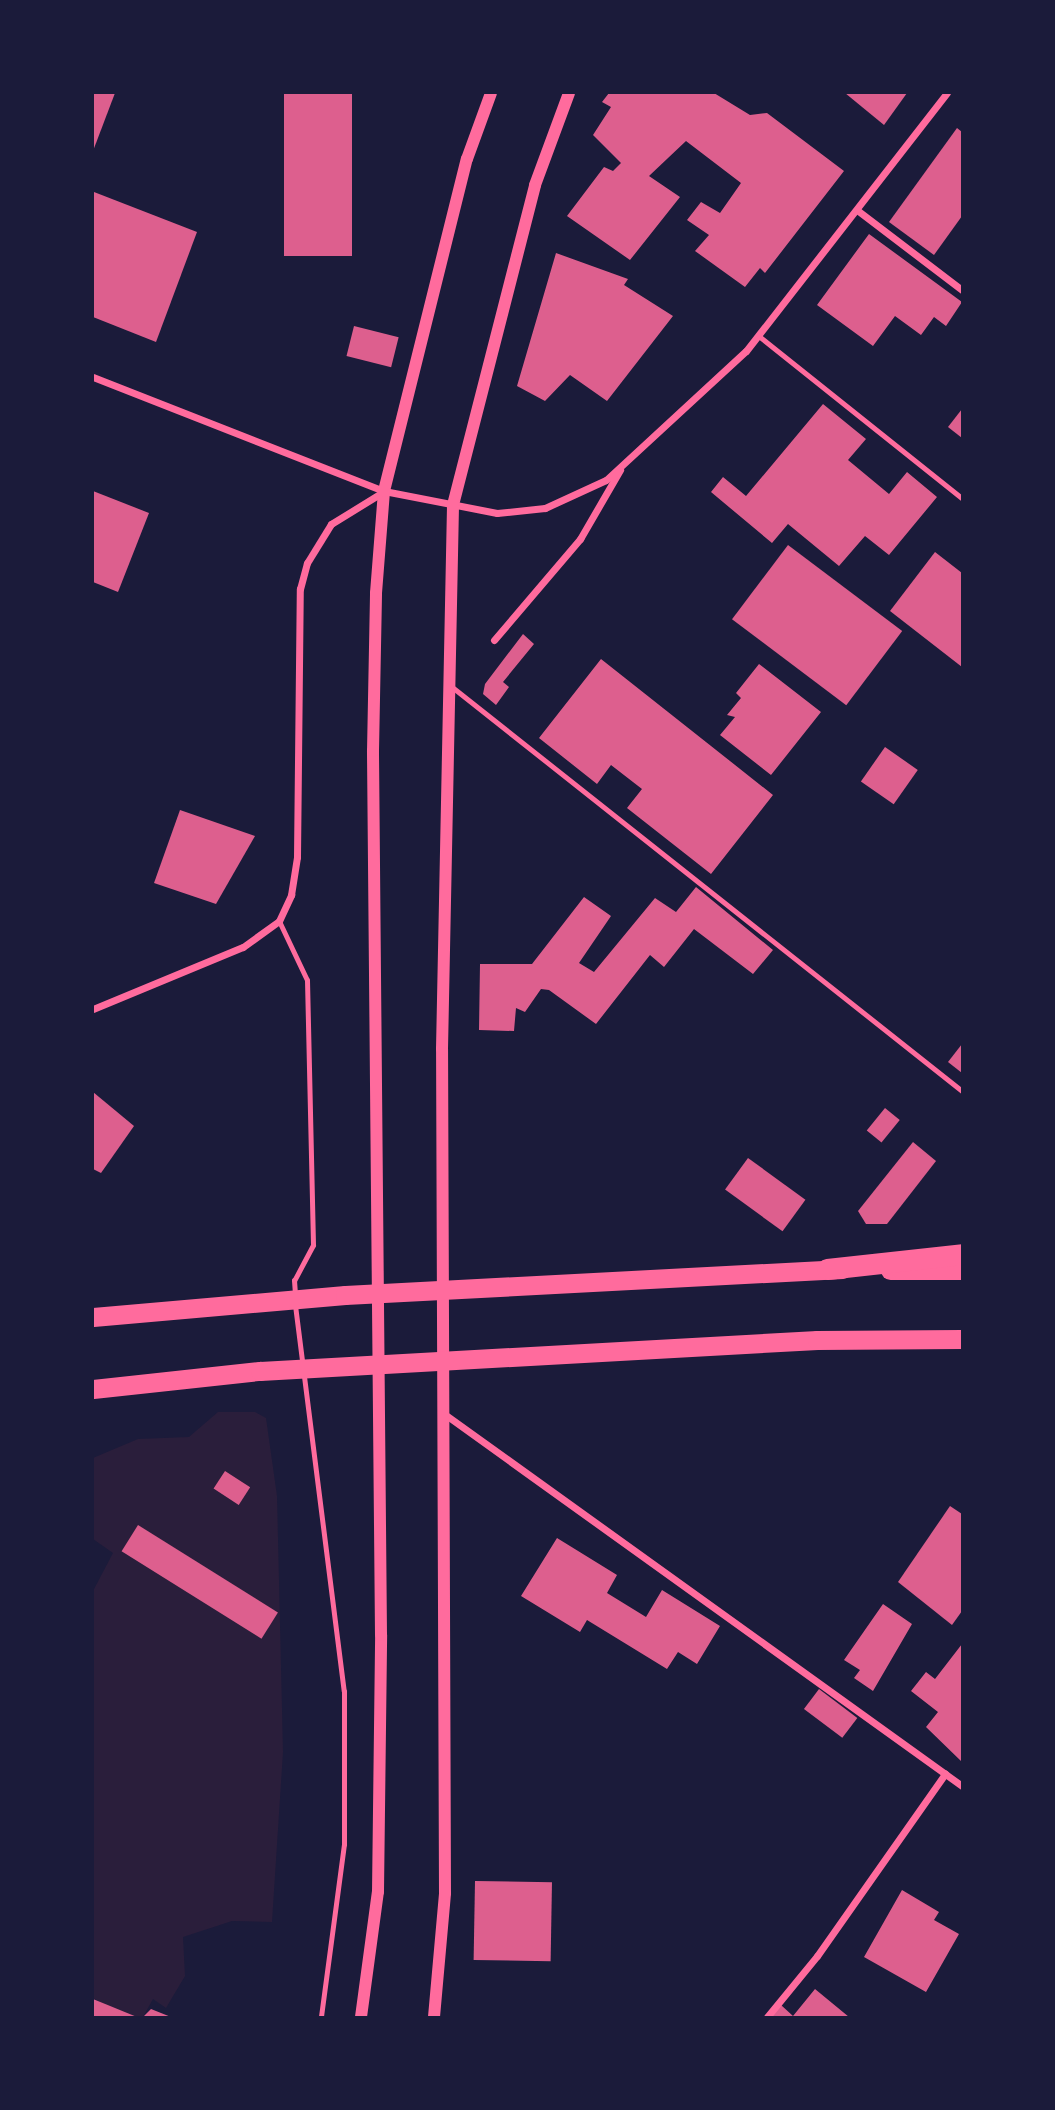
<!DOCTYPE html>
<html>
<head>
<meta charset="utf-8">
<style>
  body { margin:0 }
  #map { position:relative; width:1055px; height:2110px; overflow:hidden; background:#1b1b3a; font-family:"DM Sans",sans-serif }
  div>[style] { position:absolute }
  [style*='--x'] { left:calc(var(--x)*1px); top:calc(var(--y)*1px); width:calc(var(--w)*1px); rotate:calc(var(--a)*1deg) }
  .green>* { inset:0; background:#2a1e3b }
  .building>* { inset:0; background:#dd5f8e; transform-origin:0 0 }
  .service>* { height:5px; margin:-2.5px; padding:0 2.5px; transform-origin:2.5px; border-radius:2.5px; background:#ff6b9d }
  .minor>* { height:7px; margin:-3.5px; padding:0 3.5px; transform-origin:3.5px; border-radius:3.5px; background:#ff6b9d }
  .tertiary>* { height:12px; margin:-6px; padding:0 6px; transform-origin:6px; border-radius:6px; background:#ff6b9d }
  .trunk>* { height:19px; margin:-9.5px; padding:0 9.5px; transform-origin:9.5px; border-radius:9.5px; background:#ff6b9d }
  .motorway>* { height:21px; margin:-10.5px; padding:0 10.5px; transform-origin:10.5px; border-radius:10.5px; background:#ff6b9d }
  span { translate:-50% -50%; white-space:nowrap; text-align:center; line-height:1.15; -webkit-text-stroke:5px #1b1b3a; paint-order:stroke }
  .frame { position:absolute; inset:0; border:94px solid #1b1b3a; pointer-events:none }
</style>
</head>
<body>
<div id="map">
  <div class="green">
    <div style="clip-path:polygon(218px 1412px,255px 1412px,266px 1418px,277px 1496px,283px 1752px,272px 1922px,232px 1921px,183px 1937px,185px 1976px,166px 2008px,153px 1999px,143px 2017px,126px 2017px,93px 1998px,93px 1591px,113px 1553px,93px 1539px,93px 1458px,138px 1439px,189px 1437px)"></div>
  </div>
  <div class="building">
    <div style="clip-path:polygon(93px 93px,115px 93px,93px 151px)"></div>
    <div style="left:284px;top:93px;width:68px;height:163px"></div>
    <div style="clip-path:polygon(609px 93px,714px 93px,750px 115px,767px 113px,844px 171px,765px 273px,760px 268px,745px 287px,695px 251px,709px 235px,687px 220px,701px 202px,720px 213px,741px 183px,686px 141px,649px 176px,680px 197px,630px 260px,567px 216px,604px 167px,613px 171px,621px 163px,593px 135px,611px 107px,602px 102px)"></div>
    <div style="clip-path:polygon(845px 93px,907px 93px,884px 125px)"></div>
    <div style="clip-path:polygon(957px 128px,962px 132px,962px 216px,934px 255px,889px 222px)"></div>
    <div style="clip-path:polygon(94px 192px,197px 232px,156px 342px,93px 317px)"></div>
    <div style="clip-path:polygon(869px 234px,962px 302px,946px 326px,934px 317px,921px 335px,895px 316px,873px 346px,817px 305px)"></div>
    <div style="clip-path:polygon(556px 253px,628px 279px,624px 285px,673px 316px,607px 401px,570px 375px,545px 401px,517px 386px)"></div>
    <div style="left:354px;top:326px;width:46px;height:31px;rotate:14deg"></div>
    <div style="clip-path:polygon(823px 404px,866px 439px,848px 460px,889px 494px,907px 472px,937px 497px,889px 555px,865px 536px,839px 566px,788px 524px,772px 543px,711px 492px,723px 477px,746px 496px)"></div>
    <div style="clip-path:polygon(962px 409px,962px 438px,948px 427px)"></div>
    <div style="clip-path:polygon(93px 491px,149px 513px,118px 592px,93px 582px)"></div>
    <div style="left:788px;top:545px;width:143px;height:93px;rotate:37deg"></div>
    <div style="clip-path:polygon(935px 552px,962px 573px,962px 667px,890px 611px)"></div>
    <div style="clip-path:polygon(523px 634px,534px 644px,503px 682px,509px 687px,496px 705px,483px 694px,485px 684px)"></div>
    <div style="clip-path:polygon(601px 659px,773px 795px,711px 874px,627px 808px,642px 789px,611px 765px,597px 784px,539px 738px)"></div>
    <div style="clip-path:polygon(759px 664px,821px 712px,771px 775px,720px 735px,735px 717px,727px 715px,741px 698px,736px 693px)"></div>
    <div style="left:885px;top:747px;width:40px;height:42px;rotate:35deg"></div>
    <div style="clip-path:polygon(180px 810px,255px 836px,216px 904px,154px 883px)"></div>
    <div style="clip-path:polygon(696px 887px,773px 950px,753px 974px,694px 929px,664px 967px,650px 955px,596px 1024px,549px 990px,541px 989px,525px 1012px,516px 1008px,514px 1031px,479px 1030px,480px 964px,532px 964px,584px 897px,611px 916px,579px 963px,594px 972px,655px 898px,676px 912px)"></div>
    <div style="clip-path:polygon(962px 1044px,962px 1073px,948px 1062px)"></div>
    <div style="clip-path:polygon(93px 1092px,134px 1126px,101px 1173px,93px 1169px)"></div>
    <div style="left:885px;top:1108px;width:19px;height:29px;rotate:39deg"></div>
    <div style="clip-path:polygon(913px 1142px,936px 1161px,887px 1224px,866px 1224px,858px 1211px)"></div>
    <div style="left:748px;top:1158px;width:71px;height:39px;rotate:36deg"></div>
    <div style="left:225px;top:1471px;width:30px;height:21px;rotate:33deg"></div>
    <div style="clip-path:polygon(950px 1506px,962px 1514px,962px 1611px,952px 1625px,898px 1582px)"></div>
    <div style="left:138px;top:1525px;width:165px;height:31px;rotate:32deg"></div>
    <div style="clip-path:polygon(557px 1538px,617px 1575px,607px 1593px,646px 1617px,662px 1590px,720px 1626px,697px 1664px,678px 1652px,667px 1669px,587px 1620px,580px 1632px,521px 1596px)"></div>
    <div style="clip-path:polygon(883px 1604px,912px 1624px,873px 1691px,854px 1678px,860px 1670px,844px 1660px)"></div>
    <div style="clip-path:polygon(962px 1644px,962px 1762px,926px 1727px,938px 1712px,911px 1691px,926px 1672px,935px 1679px)"></div>
    <div style="left:819px;top:1689px;width:48px;height:25px;rotate:37deg"></div>
    <div style="left:475px;top:1881px;width:77px;height:79px;rotate:1deg"></div>
    <div style="clip-path:polygon(902px 1890px,939px 1912px,934px 1920px,959px 1934px,926px 1992px,864px 1957px)"></div>
    <div style="clip-path:polygon(815px 1989px,849px 2017px,771px 2017px,781px 2005px,793px 2016px)"></div>
    <div style="clip-path:polygon(93px 1999px,137px 2017px,93px 2017px)"></div>
    <div style="clip-path:polygon(151px 2009px,171px 2017px,143px 2017px)"></div>
  </div>
  <div class="service">
    <div style="--x:760;--y:337;--w:258;--a:38.6"></div>
    <div style="--x:452;--y:687;--w:651;--a:38.38"></div>
    <div style="--x:279;--y:921;--w:65;--a:64.6"></div>
    <div style="--x:307;--y:980;--w:265;--a:88.7"></div>
    <div style="--x:313;--y:1245;--w:40;--a:118"></div>
    <div style="--x:294;--y:1280;--w:15;--a:86"></div>
    <div style="--x:295;--y:1305;--w:389;--a:82.8"></div>
    <div style="--x:344;--y:1691;--w:153;--a:90"></div>
    <div style="--x:344;--y:1844;--w:175;--a:97.6"></div>
  </div>
  <div class="minor">
    <div style="--x:857;--y:210;--w:132;--a:37.3"></div>
    <div style="--x:93;--y:377;--w:313;--a:21.4"></div>
    <div style="--x:384;--y:491;--w:115;--a:11"></div>
    <div style="--x:497;--y:513;--w:48;--a:-5.9"></div>
    <div style="--x:545;--y:508;--w:67;--a:-24.7"></div>
    <div style="--x:606;--y:480;--w:190;--a:-42.7"></div>
    <div style="--x:746;--y:351;--w:327;--a:-52.1"></div>
    <div style="--x:494;--y:640;--w:133;--a:-49.6"></div>
    <div style="--x:580;--y:539;--w:80;--a:-59.9"></div>
    <div style="--x:93;--y:1009;--w:162;--a:-22.5"></div>
    <div style="--x:243;--y:947;--w:44;--a:-35.8"></div>
    <div style="--x:279;--y:921;--w:29;--a:-65"></div>
    <div style="--x:291;--y:895;--w:38;--a:-81"></div>
    <div style="--x:297;--y:857;--w:268;--a:-89.4"></div>
    <div style="--x:300;--y:589;--w:27;--a:-75"></div>
    <div style="--x:307;--y:563;--w:46;--a:-58.4"></div>
    <div style="--x:331;--y:524;--w:61;--a:-31.6"></div>
    <div style="--x:443;--y:1413;--w:639;--a:35.7"></div>
    <div style="--x:767;--y:2017;--w:79;--a:-50.7"></div>
    <div style="--x:817;--y:1956;--w:223;--a:-54.9"></div>
  </div>
  <div class="tertiary">
    <div style="--x:361;--y:2017;--w:126;--a:-82.3"></div>
    <div style="--x:378;--y:1892;--w:257;--a:-89.3"></div>
    <div style="--x:381;--y:1635;--w:884;--a:-90.52"></div>
    <div style="--x:373;--y:751;--w:158;--a:-88.9"></div>
    <div style="--x:376;--y:593;--w:102;--a:-85.5"></div>
    <div style="--x:384;--y:491;--w:342;--a:-76"></div>
    <div style="--x:467;--y:159;--w:70;--a:-70"></div>
    <div style="--x:434;--y:2017;--w:124;--a:-84.9"></div>
    <div style="--x:445;--y:1893;--w:844;--a:-90.2"></div>
    <div style="--x:442;--y:1049;--w:544;--a:-88.84"></div>
    <div style="--x:453;--y:505;--w:330;--a:-75.6"></div>
    <div style="--x:535;--y:185;--w:98;--a:-69.7"></div>
  </div>
  <div class="trunk">
    <div style="--x:890;--y:1270;--w:72;--a:0"></div>
    <div style="--x:93;--y:1317;--w:253;--a:-5"></div>
    <div style="--x:345;--y:1295;--w:498;--a:-3"></div>
    <div style="--x:93;--y:1389;--w:168;--a:-6.2"></div>
    <div style="--x:260;--y:1371;--w:558;--a:-3.19"></div>
    <div style="--x:817;--y:1340;--w:145;--a:-0.4"></div>
  </div>
  <div class="motorway">
    <div style="--x:827;--y:1269;--w:136;--a:-6.3"></div>
  </div>
  <div class="frame"></div>
</div>
</body>
</html>
